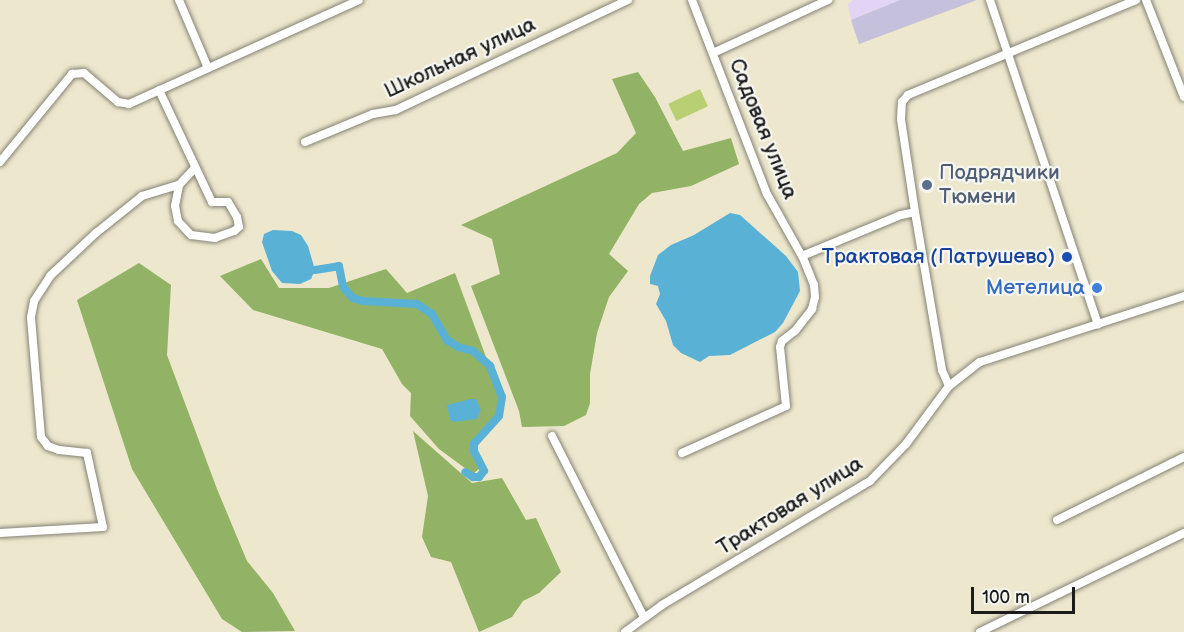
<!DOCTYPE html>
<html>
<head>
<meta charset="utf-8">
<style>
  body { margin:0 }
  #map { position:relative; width:1184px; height:632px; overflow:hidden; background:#ece7cd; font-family:"Balsamiq Sans",sans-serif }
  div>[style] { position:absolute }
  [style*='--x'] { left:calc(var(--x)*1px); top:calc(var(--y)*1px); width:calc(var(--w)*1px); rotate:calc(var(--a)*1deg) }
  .built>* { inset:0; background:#e1d4f4 }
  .industrial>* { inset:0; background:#c5c0db }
  .green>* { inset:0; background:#b9cf73; transform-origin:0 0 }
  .forest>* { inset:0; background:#92b265 }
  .water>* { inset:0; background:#59b2d6 }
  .canal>* { height:8px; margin:-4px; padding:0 4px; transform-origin:4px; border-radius:4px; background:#59b2d6 }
  .roads { filter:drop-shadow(0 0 2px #848274) drop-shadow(0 0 2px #848274) }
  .minor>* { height:8px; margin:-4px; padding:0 4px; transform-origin:4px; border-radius:4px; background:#fff }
  .dots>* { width:16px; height:16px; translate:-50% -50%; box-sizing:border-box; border:3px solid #f6f6f2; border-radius:50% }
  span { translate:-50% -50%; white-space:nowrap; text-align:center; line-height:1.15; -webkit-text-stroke:4.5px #f6f6f2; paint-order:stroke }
  .street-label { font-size:21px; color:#1c1c1c }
  .service-label { font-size:21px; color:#4e5e75 }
  .left { translate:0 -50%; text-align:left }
  .transit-label { font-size:21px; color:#164399 }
  .right { translate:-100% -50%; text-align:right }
  .shop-label { font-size:21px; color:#366cbe }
  .scale { position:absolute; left:971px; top:587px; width:104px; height:27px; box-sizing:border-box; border:3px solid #1c1c1c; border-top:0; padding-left:8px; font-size:18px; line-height:21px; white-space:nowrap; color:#1c1c1c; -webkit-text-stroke:4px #f6f6f2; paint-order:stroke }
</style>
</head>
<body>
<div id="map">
  <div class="built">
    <div style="clip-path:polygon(853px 0,900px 0,851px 20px,848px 4px)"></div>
  </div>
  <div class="industrial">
    <div style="clip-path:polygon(900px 0,977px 0,859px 44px,851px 20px)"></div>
  </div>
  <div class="green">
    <div style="left:700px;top:89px;width:19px;height:35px;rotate:65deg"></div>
  </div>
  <div class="forest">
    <div style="clip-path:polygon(638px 72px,655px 97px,683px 151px,731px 138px,739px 164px,691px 186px,652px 193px,639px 204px,609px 254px,628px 271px,609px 297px,597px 333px,590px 374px,590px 403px,586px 415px,564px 426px,522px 427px,519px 411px,471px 286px,500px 274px,492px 239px,461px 225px,617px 153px,636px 133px,612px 79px)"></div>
    <div style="clip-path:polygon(261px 259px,279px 288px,329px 288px,386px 269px,407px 293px,455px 273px,500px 395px,496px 414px,471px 443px,480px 468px,473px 474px,439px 449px,410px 416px,411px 393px,402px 384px,382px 349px,253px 310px,220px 276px)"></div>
    <div style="clip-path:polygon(139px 263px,171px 285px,167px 355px,217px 489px,247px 561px,273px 593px,295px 631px,242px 632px,222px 619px,132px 469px,77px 300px)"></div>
    <div style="clip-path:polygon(413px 431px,472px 483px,502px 478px,526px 520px,536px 518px,561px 572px,539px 593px,523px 601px,512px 617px,479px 632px,451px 562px,431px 557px,422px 537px,428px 496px)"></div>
  </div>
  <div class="water">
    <div style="clip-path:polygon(730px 213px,740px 215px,786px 256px,798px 272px,800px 291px,783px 323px,775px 332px,730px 355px,709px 356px,700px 362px,681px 353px,673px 345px,666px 321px,656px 304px,660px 294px,658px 286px,650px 284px,650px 276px,658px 255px,671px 245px,694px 235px)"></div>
    <div style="clip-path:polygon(273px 230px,292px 231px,301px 235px,308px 246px,315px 270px,311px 279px,300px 284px,282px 283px,272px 271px,262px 242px,264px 234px)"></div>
    <div style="clip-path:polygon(471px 399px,476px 399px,481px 410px,477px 419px,454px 422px,450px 420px,447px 405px)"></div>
  </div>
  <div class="canal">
    <div style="--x:315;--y:270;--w:24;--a:-9"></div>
    <div style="--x:339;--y:266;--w:21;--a:79"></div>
    <div style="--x:343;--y:287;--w:15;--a:48"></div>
    <div style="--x:353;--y:298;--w:10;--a:17"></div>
    <div style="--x:363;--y:301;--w:54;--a:3.2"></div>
    <div style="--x:417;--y:304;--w:18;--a:34"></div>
    <div style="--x:432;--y:314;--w:30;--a:60"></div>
    <div style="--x:447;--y:340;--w:13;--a:32"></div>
    <div style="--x:458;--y:347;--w:16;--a:15"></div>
    <div style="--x:473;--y:351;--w:23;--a:41"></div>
    <div style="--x:490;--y:366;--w:33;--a:69"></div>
    <div style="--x:502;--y:397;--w:19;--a:99"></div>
    <div style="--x:499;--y:416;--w:38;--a:132"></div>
    <div style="--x:474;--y:444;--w:7;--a:90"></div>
    <div style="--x:474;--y:451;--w:22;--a:63"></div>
    <div style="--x:484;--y:471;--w:8;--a:130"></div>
    <div style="--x:479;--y:477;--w:6;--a:180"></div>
    <div style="--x:473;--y:477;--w:9;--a:-148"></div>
  </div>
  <div class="roads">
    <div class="minor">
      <div style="--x:179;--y:0;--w:74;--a:66.9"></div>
      <div style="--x:692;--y:0;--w:208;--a:68.9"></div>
      <div style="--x:767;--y:194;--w:71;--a:60.6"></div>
      <div style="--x:802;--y:256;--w:107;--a:-22.5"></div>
      <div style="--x:901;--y:215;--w:14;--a:-12"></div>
      <div style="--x:990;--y:0;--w:342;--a:71.6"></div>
      <div style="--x:1146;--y:0;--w:104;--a:68.6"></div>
      <div style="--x:713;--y:53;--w:127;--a:-24.7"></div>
      <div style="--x:159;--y:90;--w:124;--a:64.7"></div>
      <div style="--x:212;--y:202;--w:16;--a:0"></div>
      <div style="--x:228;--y:202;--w:17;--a:59"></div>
      <div style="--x:237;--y:217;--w:10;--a:79"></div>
      <div style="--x:239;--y:227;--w:6;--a:141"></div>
      <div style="--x:234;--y:231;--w:20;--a:160"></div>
      <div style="--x:215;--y:238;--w:24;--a:-173"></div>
      <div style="--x:191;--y:235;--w:19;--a:-133"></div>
      <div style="--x:178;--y:221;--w:15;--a:-101"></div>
      <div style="--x:175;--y:206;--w:21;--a:-79"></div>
      <div style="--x:305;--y:142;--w:74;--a:-22.4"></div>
      <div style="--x:373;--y:114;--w:23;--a:-10"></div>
      <div style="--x:396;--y:110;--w:257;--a:-25.4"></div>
      <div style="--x:0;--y:162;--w:114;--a:-50.7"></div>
      <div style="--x:72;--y:74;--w:12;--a:-5"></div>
      <div style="--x:84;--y:73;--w:45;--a:40.5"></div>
      <div style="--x:118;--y:102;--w:11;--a:10"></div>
      <div style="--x:129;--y:104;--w:252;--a:-24.3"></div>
      <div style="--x:949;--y:386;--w:17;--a:-114"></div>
      <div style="--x:942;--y:370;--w:160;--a:-99.7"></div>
      <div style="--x:915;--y:212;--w:94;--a:-98.6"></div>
      <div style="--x:901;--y:119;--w:17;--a:-87"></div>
      <div style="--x:902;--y:102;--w:9;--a:-49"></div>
      <div style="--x:908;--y:95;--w:247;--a:-22.6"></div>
      <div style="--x:552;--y:436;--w:203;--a:63.1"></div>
      <div style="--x:682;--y:453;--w:114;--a:-24.3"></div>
      <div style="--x:786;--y:406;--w:59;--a:-95.8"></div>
      <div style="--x:780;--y:347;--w:6;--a:-72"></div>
      <div style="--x:782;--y:341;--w:16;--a:-38"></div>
      <div style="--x:795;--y:331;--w:28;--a:-52"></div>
      <div style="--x:812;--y:309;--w:12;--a:-76"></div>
      <div style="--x:815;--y:297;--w:12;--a:-95"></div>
      <div style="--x:814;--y:285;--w:31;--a:-112"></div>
      <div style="--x:1057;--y:520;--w:142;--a:-26.4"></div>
      <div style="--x:0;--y:533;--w:103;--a:-3.3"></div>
      <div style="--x:103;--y:527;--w:76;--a:-102.2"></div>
      <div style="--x:87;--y:453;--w:28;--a:-174"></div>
      <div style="--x:59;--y:450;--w:12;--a:-160"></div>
      <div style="--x:48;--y:446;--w:11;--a:-128"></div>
      <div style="--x:41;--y:437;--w:120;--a:-94.8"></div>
      <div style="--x:31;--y:317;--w:16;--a:-79"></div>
      <div style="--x:34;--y:301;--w:30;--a:-57"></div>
      <div style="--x:50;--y:276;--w:63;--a:-43.1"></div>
      <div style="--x:96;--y:233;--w:59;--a:-38.8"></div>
      <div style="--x:142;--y:196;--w:39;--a:-17"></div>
      <div style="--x:179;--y:185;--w:23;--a:-47"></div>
      <div style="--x:625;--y:632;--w:46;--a:-36.1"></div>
      <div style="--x:662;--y:605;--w:242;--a:-30.8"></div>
      <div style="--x:870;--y:481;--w:52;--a:-45.8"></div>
      <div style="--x:906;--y:444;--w:72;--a:-53.4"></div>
      <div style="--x:949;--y:386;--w:39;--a:-38"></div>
      <div style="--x:980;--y:362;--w:214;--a:-17.9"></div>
      <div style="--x:980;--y:632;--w:227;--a:-25.9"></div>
    </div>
  </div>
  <div class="dots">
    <div style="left:927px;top:185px;background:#5c6f8a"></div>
    <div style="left:1067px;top:257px;background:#1a4fb4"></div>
    <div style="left:1097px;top:288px;background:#3f7fe0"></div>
  </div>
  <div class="street-label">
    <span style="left:460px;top:58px;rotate:-25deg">Школьная улица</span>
    <span style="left:763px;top:129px;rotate:68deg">Садовая улица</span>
    <span style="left:790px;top:506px;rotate:-32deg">Трактовая улица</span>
  </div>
  <div class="service-label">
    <span class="left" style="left:939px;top:185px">Подрядчики<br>Тюмени</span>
  </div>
  <div class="transit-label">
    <span class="right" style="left:1055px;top:257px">Трактовая (Патрушево)</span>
  </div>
  <div class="shop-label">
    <span class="right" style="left:1085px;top:288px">Метелица</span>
  </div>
  <div class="scale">100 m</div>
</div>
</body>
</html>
